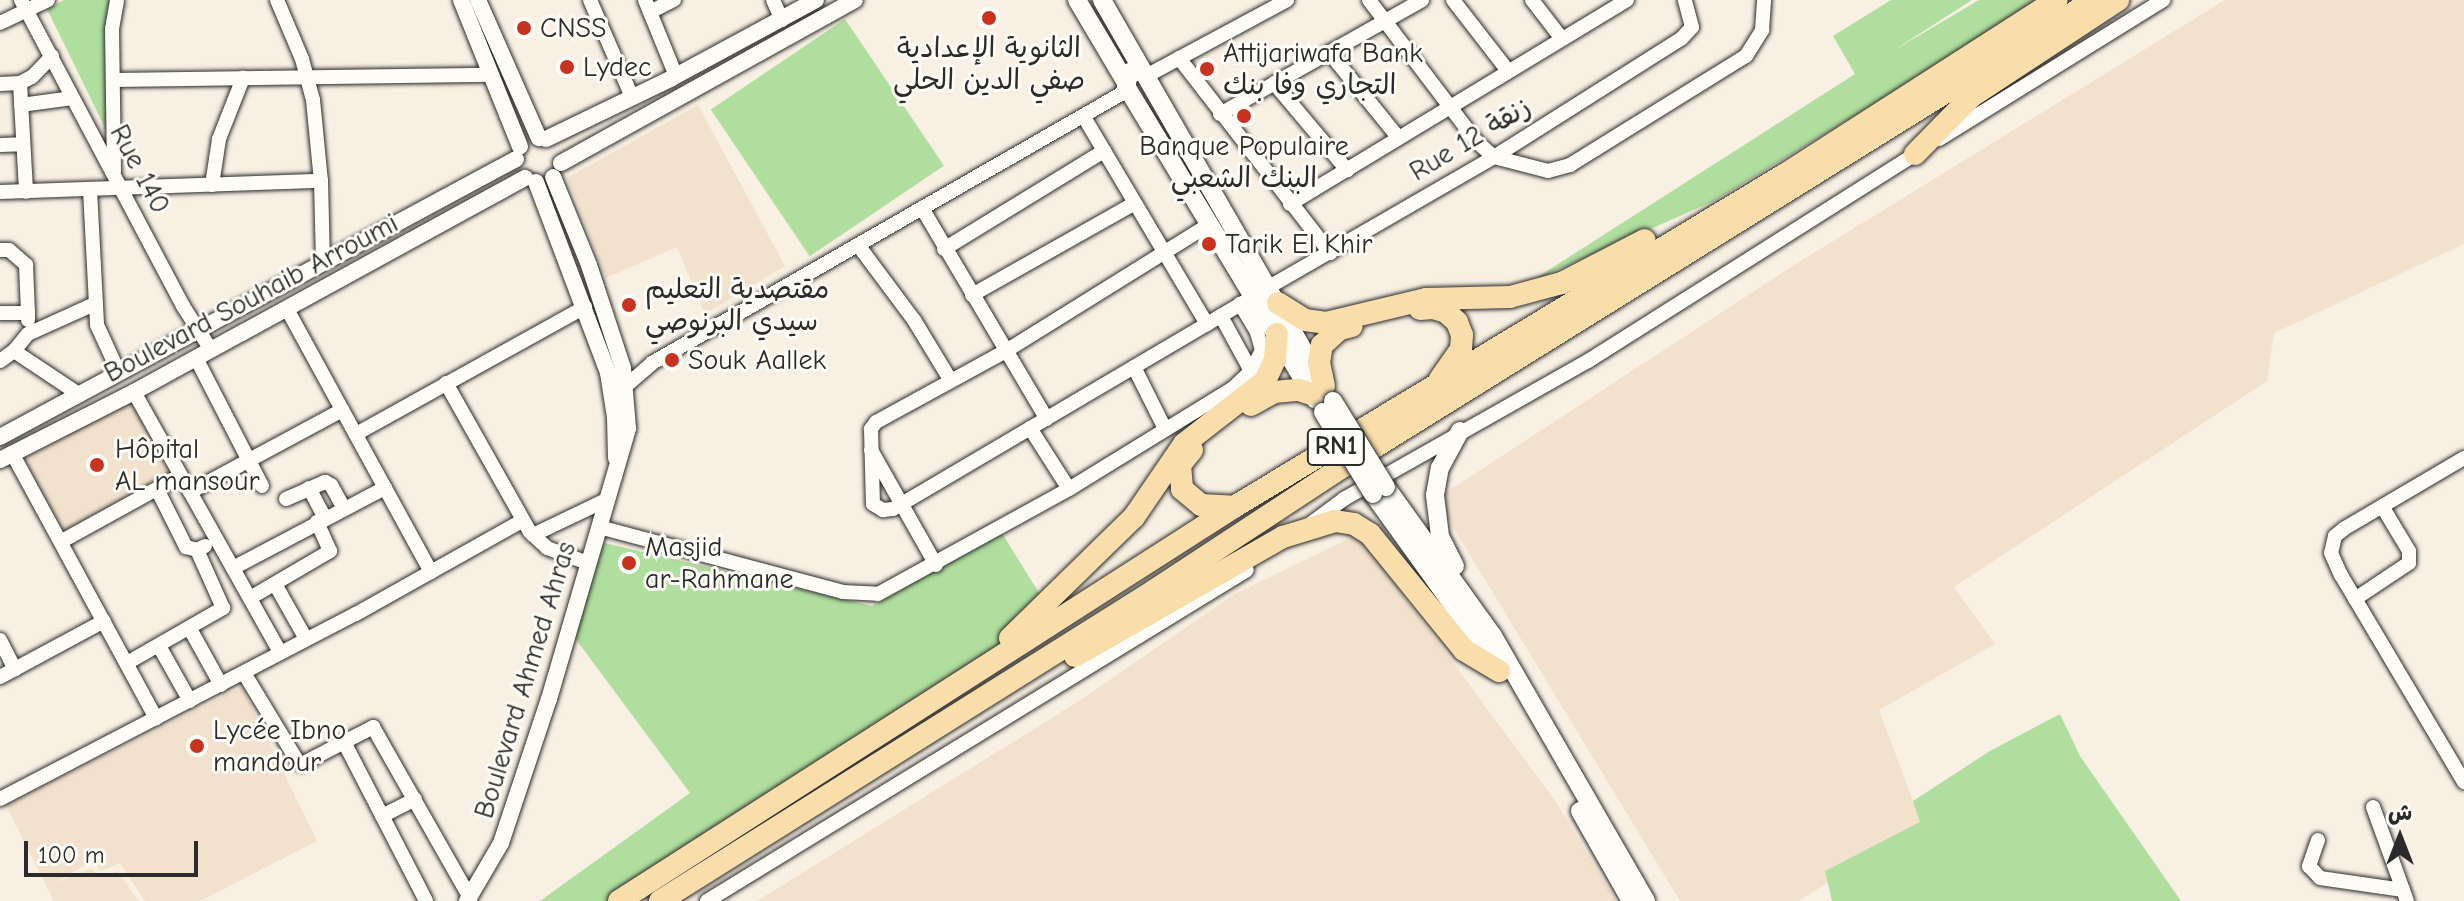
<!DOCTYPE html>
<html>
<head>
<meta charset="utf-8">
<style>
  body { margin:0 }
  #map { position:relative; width:2464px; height:901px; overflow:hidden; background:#f8f0e3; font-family:"Comic Neue","Playpen Sans Arabic",sans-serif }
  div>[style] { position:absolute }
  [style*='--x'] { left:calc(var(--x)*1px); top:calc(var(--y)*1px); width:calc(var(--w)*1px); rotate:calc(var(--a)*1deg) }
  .built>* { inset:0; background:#f2e1cc; transform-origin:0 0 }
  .green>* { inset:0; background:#afde9e; transform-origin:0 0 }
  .roads { filter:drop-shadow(0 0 2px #2b2b2b) drop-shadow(0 0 2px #2b2b2b) }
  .minor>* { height:14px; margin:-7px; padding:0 7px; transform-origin:7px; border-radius:7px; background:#fdfcf7 }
  .tertiary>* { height:16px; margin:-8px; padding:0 8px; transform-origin:8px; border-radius:8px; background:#fdfcf7 }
  .secondary>* { height:18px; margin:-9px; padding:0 9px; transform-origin:9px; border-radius:9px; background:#fdfcf7 }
  .trunk>* { height:22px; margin:-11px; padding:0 11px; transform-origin:11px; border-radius:11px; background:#f9ddab }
  .bridges { filter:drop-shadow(0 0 2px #2b2b2b) drop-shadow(0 0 2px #2b2b2b) }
  .secondary-bridge>* { height:18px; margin:-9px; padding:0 9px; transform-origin:9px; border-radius:9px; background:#fdfcf7 }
  .dots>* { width:22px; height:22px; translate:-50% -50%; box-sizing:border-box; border:4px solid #fdfcf7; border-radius:50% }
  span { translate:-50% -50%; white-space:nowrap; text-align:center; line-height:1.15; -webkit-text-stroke:6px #fdfcf7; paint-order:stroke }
  .shield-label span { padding:2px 6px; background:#fdfcf7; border:2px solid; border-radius:6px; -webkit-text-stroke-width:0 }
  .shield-label { font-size:26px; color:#2b2b2b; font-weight:700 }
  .poi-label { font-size:28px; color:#2b2b2b }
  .left { translate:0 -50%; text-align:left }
  .street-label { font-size:28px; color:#2b2b2b }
  .north { position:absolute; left:2360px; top:797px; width:80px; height:80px; -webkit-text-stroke:6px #fdfcf7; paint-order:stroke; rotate:0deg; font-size:22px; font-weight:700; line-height:32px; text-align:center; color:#2b2b2b }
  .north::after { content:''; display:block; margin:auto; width:28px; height:36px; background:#2b2b2b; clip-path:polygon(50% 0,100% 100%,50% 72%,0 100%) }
  .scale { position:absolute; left:24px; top:841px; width:174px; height:36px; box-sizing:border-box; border:4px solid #2b2b2b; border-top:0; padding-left:10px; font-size:24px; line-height:28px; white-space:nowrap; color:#2b2b2b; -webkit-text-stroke:6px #fdfcf7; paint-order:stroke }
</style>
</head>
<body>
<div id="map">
  <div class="built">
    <div style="clip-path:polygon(2225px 0,2464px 0,2464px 244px,2274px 333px,2267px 381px,1954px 587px,1995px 644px,1879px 710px,1921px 822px,1799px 901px,1680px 901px,1436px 499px,1791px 267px)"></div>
    <div style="clip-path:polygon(698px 105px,785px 266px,705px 314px,677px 247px,606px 278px,567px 178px)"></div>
    <div style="left:130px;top:400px;width:83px;height:121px;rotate:61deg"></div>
    <div style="clip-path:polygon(1358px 534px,1556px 802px,1616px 901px,757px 901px,1079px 701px,1233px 595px)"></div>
    <div style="clip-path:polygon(242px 687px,317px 841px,200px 901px,145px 901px,120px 863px,101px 871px,93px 861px,54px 883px,91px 869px,102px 877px,118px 871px,138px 901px,54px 901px,6px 805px)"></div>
  </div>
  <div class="green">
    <div style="clip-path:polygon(64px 0,113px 0,112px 142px,47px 9px)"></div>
    <div style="clip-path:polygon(1891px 0,1972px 0,1891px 52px,1979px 0,2045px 0,1714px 201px,1530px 282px,1855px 74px,1833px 36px)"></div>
    <div style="left:845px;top:19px;width:177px;height:162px;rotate:56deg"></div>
    <div style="clip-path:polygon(1000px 530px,1046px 604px,1007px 641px,619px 901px,540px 901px,690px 793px,569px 630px,596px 541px,872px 606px)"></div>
    <div style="clip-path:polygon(2060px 714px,2080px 756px,2181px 901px,1832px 901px,1825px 871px,1920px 822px,1913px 801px,1990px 751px)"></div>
  </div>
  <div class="roads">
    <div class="minor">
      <div style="--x:21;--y:0;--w:346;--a:62.1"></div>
      <div style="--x:183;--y:306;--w:52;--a:57.5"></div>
      <div style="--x:277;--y:0;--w:64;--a:67"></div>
      <div style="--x:302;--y:59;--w:42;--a:75"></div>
      <div style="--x:313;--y:100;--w:81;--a:84.4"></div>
      <div style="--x:321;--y:181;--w:83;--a:88.6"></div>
      <div style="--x:590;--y:0;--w:106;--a:66.6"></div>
      <div style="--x:645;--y:0;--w:82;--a:67.8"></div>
      <div style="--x:773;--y:0;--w:22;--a:66"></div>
      <div style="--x:1369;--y:0;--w:177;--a:52.8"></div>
      <div style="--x:1476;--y:141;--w:24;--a:42"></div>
      <div style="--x:1494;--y:157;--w:56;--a:14.5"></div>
      <div style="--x:1548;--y:171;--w:23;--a:-15"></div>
      <div style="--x:1570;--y:165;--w:207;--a:-31.8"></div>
      <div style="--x:1746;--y:56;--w:31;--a:-58"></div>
      <div style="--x:1762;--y:30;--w:30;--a:-86"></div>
      <div style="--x:1453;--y:0;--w:90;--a:52.2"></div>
      <div style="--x:1532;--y:0;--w:49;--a:52.4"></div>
      <div style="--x:650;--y:12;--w:27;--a:-27"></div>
      <div style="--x:0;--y:23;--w:53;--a:-25.6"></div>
      <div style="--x:1329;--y:52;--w:108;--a:51"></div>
      <div style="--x:1179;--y:58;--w:247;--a:52.2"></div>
      <div style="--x:1148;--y:75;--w:158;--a:-28.3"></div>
      <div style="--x:114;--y:80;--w:378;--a:-0.8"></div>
      <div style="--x:20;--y:83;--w:109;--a:86.8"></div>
      <div style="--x:1274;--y:83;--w:114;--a:50"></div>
      <div style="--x:0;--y:84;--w:20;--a:-3"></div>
      <div style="--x:20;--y:83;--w:13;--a:-27"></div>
      <div style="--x:32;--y:77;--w:29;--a:-46"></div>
      <div style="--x:21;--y:105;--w:52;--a:-7.7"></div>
      <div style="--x:1220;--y:114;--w:232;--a:-29.4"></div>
      <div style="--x:1084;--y:117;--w:241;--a:59.3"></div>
      <div style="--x:1939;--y:139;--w:264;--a:-31.8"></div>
      <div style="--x:0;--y:145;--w:23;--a:-2"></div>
      <div style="--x:114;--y:171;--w:142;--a:-90.8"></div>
      <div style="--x:112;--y:29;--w:29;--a:-80"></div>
      <div style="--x:212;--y:185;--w:47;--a:-81.3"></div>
      <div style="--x:219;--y:139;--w:66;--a:-68.5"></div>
      <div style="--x:90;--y:190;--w:135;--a:87"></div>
      <div style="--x:97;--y:325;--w:53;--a:65.4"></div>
      <div style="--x:0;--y:192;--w:321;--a:-2"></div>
      <div style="--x:1290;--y:204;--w:394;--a:-31.2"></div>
      <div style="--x:922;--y:208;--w:245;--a:59.4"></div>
      <div style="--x:1210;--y:224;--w:243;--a:148.1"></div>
      <div style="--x:1004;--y:352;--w:146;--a:151.3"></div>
      <div style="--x:876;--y:422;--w:9;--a:126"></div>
      <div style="--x:871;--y:429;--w:75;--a:88.5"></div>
      <div style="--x:873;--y:504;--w:12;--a:31"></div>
      <div style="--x:883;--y:510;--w:10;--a:-6"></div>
      <div style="--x:893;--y:509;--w:419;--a:-30.5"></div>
      <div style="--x:858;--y:245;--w:94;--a:53.3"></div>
      <div style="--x:914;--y:320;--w:71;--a:58.8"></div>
      <div style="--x:944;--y:249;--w:188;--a:-31.5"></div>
      <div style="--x:0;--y:250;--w:9;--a:0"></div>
      <div style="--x:9;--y:250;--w:23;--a:41"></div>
      <div style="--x:26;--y:265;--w:48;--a:87.6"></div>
      <div style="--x:1269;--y:287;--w:260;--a:-30"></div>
      <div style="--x:1494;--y:157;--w:221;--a:-32.3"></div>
      <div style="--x:1681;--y:39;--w:16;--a:-47"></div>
      <div style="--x:1692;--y:27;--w:28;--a:-105"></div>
      <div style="--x:972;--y:295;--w:187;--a:-29.4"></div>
      <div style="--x:287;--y:309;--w:300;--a:61.3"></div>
      <div style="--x:0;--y:313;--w:28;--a:0"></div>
      <div style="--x:28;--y:313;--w:7;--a:90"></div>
      <div style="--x:1221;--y:316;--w:63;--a:61.4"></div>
      <div style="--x:14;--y:351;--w:79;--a:33.7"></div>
      <div style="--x:196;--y:358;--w:144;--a:62.7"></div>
      <div style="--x:0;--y:361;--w:17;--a:-36"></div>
      <div style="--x:14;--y:351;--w:22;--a:-51"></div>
      <div style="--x:28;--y:334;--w:72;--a:-24.4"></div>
      <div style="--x:1134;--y:367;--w:69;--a:63.4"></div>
      <div style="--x:446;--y:383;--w:171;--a:60.6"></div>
      <div style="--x:530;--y:532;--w:23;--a:43"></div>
      <div style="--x:547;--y:548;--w:44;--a:20.1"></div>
      <div style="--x:627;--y:385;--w:33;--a:-41"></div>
      <div style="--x:652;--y:363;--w:549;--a:-29.84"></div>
      <div style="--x:134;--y:392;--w:298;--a:60.7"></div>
      <div style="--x:1030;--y:428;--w:72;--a:57.4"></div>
      <div style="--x:356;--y:434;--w:262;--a:-29"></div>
      <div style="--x:871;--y:450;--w:132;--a:60.5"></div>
      <div style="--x:12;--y:453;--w:302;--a:61.5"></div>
      <div style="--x:2464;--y:458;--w:138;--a:149.5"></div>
      <div style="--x:2345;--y:528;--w:13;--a:141"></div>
      <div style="--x:2335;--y:536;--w:17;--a:103"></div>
      <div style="--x:2331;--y:553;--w:24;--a:66"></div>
      <div style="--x:2341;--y:575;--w:241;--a:59.3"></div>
      <div style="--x:309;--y:488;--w:34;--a:62"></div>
      <div style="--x:158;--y:491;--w:63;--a:63.4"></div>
      <div style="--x:186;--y:547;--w:11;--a:15"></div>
      <div style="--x:197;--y:550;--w:9;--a:-27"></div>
      <div style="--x:190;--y:492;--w:173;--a:-28.3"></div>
      <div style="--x:286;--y:499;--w:43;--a:-23.6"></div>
      <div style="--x:325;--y:482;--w:7;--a:27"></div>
      <div style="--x:331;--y:485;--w:26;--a:61"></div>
      <div style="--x:1309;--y:525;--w:44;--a:-36.6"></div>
      <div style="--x:1344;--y:499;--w:280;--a:-29.5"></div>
      <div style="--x:1588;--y:361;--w:395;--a:-32.3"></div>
      <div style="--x:599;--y:527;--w:253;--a:14.9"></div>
      <div style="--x:843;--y:592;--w:35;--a:3"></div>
      <div style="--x:878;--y:594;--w:218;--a:-28.8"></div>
      <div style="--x:1069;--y:489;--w:193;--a:-31.6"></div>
      <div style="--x:1233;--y:388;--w:25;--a:-43"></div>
      <div style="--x:1251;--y:371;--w:24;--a:-62"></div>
      <div style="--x:1262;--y:350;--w:19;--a:-106"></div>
      <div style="--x:1257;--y:332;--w:33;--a:-121"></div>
      <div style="--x:533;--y:535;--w:83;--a:-25.6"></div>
      <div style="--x:62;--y:541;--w:135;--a:-28.8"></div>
      <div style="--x:233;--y:568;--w:172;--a:-27.8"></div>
      <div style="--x:275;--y:584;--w:63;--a:60.6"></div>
      <div style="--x:250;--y:598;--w:93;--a:-30.4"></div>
      <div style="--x:330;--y:551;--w:32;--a:-114"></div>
      <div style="--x:2355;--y:599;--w:65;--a:-33.7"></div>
      <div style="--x:2409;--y:563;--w:12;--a:-90"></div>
      <div style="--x:2409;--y:551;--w:52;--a:-121"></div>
      <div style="--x:190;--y:629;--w:64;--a:61"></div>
      <div style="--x:0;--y:640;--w:33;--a:63"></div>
      <div style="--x:159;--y:646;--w:63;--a:60.6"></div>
      <div style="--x:127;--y:663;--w:111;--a:-29.8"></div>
      <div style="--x:223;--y:608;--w:64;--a:-114.1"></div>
      <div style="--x:244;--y:673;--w:104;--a:58.8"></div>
      <div style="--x:298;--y:762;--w:4;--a:27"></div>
      <div style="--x:302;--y:764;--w:47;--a:-27.6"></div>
      <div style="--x:344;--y:742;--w:179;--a:62.7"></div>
      <div style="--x:0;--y:677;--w:118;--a:-28.3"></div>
      <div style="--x:344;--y:742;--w:33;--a:-27"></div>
      <div style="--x:373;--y:727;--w:197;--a:60.4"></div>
      <div style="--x:0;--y:799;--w:401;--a:-27.5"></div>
      <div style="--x:356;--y:614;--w:190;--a:-29.3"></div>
      <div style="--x:2373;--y:807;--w:100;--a:70.1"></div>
      <div style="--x:382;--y:816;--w:37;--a:-27"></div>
      <div style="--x:2318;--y:840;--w:28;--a:109"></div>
      <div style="--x:2309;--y:866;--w:16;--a:47"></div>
      <div style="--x:2320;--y:878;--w:84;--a:8.2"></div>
      <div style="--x:707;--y:901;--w:633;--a:-31.51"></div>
    </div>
    <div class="tertiary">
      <div style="--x:461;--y:0;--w:158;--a:68.1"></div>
      <div style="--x:478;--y:0;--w:151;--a:66.2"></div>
      <div style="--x:546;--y:139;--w:138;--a:-25.8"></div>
      <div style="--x:670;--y:79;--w:166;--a:-28.4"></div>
      <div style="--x:561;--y:163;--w:336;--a:-29"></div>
      <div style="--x:536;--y:182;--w:204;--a:69.3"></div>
      <div style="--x:608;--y:373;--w:45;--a:81"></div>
      <div style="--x:615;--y:417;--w:41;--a:88.6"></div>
      <div style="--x:0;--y:437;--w:586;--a:-28.31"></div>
      <div style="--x:0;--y:460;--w:150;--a:-26.9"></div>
      <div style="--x:134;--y:392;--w:446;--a:-28.7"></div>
      <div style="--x:467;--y:901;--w:67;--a:-59.6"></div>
      <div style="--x:501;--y:843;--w:152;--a:-71.6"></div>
      <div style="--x:549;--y:699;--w:282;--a:-73.7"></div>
      <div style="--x:628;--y:428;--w:60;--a:-94.8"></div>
      <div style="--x:623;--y:368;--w:108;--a:-108.3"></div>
      <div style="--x:589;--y:265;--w:95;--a:-112.2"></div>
    </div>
    <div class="secondary">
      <div style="--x:1077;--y:0;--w:94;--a:59.3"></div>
      <div style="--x:1102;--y:0;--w:435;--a:60.1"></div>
      <div style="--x:1144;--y:72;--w:14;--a:180"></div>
      <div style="--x:1130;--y:72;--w:15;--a:106"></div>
      <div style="--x:1126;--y:86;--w:366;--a:58.9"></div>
      <div style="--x:1386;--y:487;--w:183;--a:54.3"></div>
      <div style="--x:1493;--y:636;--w:306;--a:60"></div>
      <div style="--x:1373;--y:494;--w:218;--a:54.3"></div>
      <div style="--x:1455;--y:566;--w:34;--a:-117"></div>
      <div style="--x:1440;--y:536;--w:41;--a:-97"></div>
      <div style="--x:1435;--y:495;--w:27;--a:-80"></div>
      <div style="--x:1440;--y:468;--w:42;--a:-61.6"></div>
      <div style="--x:1580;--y:811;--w:103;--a:60.5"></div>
    </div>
    <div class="trunk">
      <div style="--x:1915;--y:154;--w:81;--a:-45.5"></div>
      <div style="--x:1972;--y:96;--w:175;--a:-33.3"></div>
      <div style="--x:1278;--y:303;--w:32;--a:32"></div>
      <div style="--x:1305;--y:320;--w:21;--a:8"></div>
      <div style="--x:1326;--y:323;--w:103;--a:-13.5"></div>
      <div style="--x:1426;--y:299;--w:84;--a:-1.4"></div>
      <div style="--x:1510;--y:297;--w:54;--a:-15.1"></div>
      <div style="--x:1562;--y:283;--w:93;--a:-27.4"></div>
      <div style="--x:1420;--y:309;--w:13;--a:-4"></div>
      <div style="--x:1433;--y:308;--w:14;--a:17"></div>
      <div style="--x:1446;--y:312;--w:15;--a:42"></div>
      <div style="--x:1457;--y:322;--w:14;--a:69"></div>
      <div style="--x:1462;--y:335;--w:14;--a:94"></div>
      <div style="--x:1461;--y:349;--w:37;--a:125"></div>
      <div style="--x:1324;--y:386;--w:24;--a:-102"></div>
      <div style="--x:1319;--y:363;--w:18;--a:-81"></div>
      <div style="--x:1322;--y:345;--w:24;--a:-42"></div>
      <div style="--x:1340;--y:329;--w:12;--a:-14"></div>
      <div style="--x:1251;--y:405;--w:26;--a:-29"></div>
      <div style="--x:1274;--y:392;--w:25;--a:-5"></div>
      <div style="--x:1299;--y:390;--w:13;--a:18"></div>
      <div style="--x:1192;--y:450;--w:19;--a:129"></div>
      <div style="--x:1180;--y:465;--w:24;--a:85"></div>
      <div style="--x:1182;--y:489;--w:25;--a:40"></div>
      <div style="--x:1201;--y:505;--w:33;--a:3"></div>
      <div style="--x:1010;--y:638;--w:173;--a:-44.3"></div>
      <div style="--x:1134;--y:517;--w:88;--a:-55.6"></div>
      <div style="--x:1184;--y:444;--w:103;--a:-37.9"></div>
      <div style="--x:1265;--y:381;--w:23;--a:-65"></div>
      <div style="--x:1275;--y:360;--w:26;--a:-86"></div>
      <div style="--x:1075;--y:656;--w:240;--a:-29.8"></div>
      <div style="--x:1283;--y:537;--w:54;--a:-17.1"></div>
      <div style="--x:1335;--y:521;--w:19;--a:9"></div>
      <div style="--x:1354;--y:524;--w:19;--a:32"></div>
      <div style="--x:1370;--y:534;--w:149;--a:51"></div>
      <div style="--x:1464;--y:650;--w:41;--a:31"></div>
      <div style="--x:619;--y:901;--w:730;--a:-32.65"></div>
      <div style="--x:1234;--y:507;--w:642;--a:-31.12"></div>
      <div style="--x:1784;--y:175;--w:324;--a:-32.7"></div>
      <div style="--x:660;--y:901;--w:585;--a:-32.14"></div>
      <div style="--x:1155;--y:590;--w:226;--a:-33.3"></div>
      <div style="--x:1344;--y:466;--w:883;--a:-31.85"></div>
    </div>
  </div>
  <div class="bridges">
    <div class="secondary-bridge">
      <div style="--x:1333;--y:401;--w:101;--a:58.4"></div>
      <div style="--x:1323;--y:412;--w:96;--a:58.6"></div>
    </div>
  </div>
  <div class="dots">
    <div style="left:989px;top:18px;background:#c8321e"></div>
    <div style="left:524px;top:28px;background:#c8321e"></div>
    <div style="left:567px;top:67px;background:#c8321e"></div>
    <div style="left:1207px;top:69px;background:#c8321e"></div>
    <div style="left:1244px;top:116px;background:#c8321e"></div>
    <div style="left:1209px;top:244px;background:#c8321e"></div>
    <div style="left:629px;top:305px;background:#c8321e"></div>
    <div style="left:672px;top:360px;background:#c8321e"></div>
    <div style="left:97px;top:465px;background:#c8321e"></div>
    <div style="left:629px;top:563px;background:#c8321e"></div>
    <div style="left:197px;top:746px;background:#c8321e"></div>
  </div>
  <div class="shield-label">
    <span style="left:1336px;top:447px">RN1</span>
  </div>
  <div class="poi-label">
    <span class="left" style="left:540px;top:28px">CNSS</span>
    <span style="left:989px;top:64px">الثانوية الإعدادية<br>صفي الدين الحلي</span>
    <span class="left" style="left:1223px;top:69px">Attijariwafa Bank<br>التجاري وفا بنك</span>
    <span class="left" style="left:583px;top:67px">Lydec</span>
    <span style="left:1244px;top:162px">Banque Populaire<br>البنك الشعبي</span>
    <span class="left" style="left:1225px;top:244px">Tarik El Khir</span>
    <span class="left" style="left:645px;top:305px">مقتصدية التعليم<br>سيدي البرنوصي</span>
    <span class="left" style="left:688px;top:360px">Souk Aallek</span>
    <span class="left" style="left:115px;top:465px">Hôpital<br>AL mansour</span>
    <span class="left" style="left:645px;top:563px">Masjid<br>ar-Rahmane</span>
    <span class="left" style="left:213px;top:746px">Lycée Ibno<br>mandour</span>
  </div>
  <div class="street-label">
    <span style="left:1470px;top:139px;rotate:-31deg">Rue 12 زنقة</span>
    <span style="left:140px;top:169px;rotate:62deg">Rue 140</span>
    <span style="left:251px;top:298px;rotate:-28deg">Boulevard Souhaib Arroumi</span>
    <span style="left:525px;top:680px;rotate:-73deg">Boulevard Ahmed Ahras</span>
  </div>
  <div class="north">ش</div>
  <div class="scale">100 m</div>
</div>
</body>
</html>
